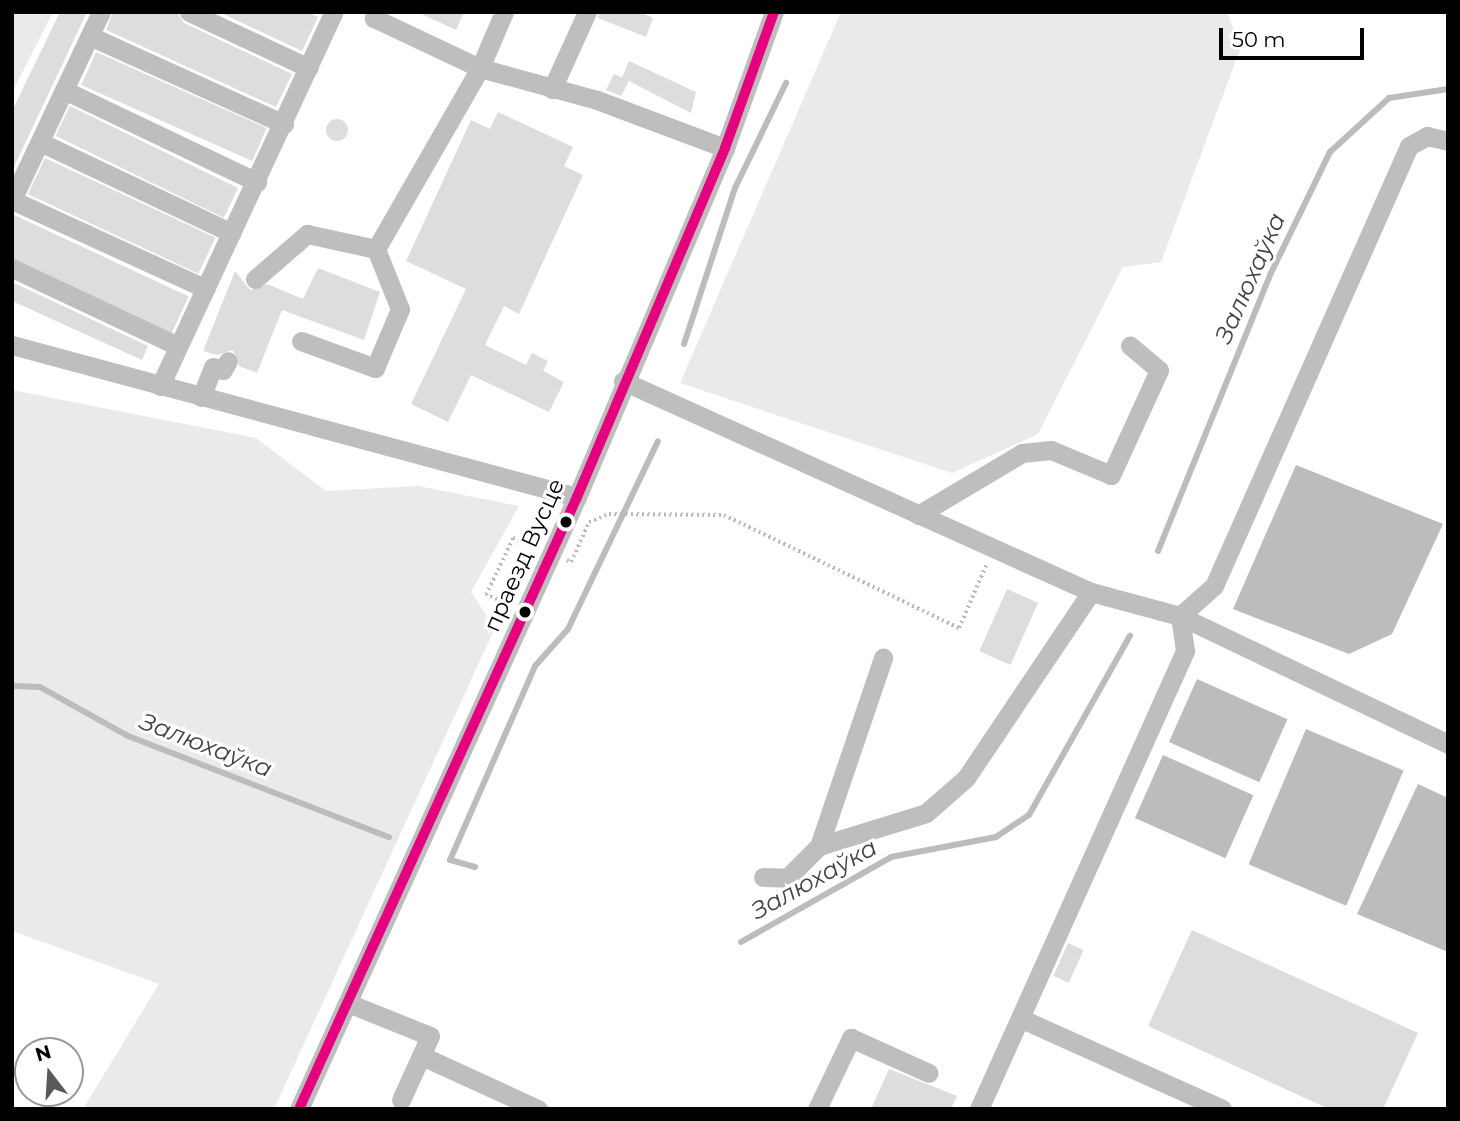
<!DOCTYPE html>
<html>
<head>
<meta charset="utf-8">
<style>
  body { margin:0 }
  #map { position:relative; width:1460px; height:1121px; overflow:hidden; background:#fff; font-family:Montserrat,sans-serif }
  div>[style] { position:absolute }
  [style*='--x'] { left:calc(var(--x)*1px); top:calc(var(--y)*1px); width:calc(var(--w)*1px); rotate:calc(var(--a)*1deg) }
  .green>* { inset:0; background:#eaeaea }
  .water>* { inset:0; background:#bcbcbc; transform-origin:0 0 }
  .stream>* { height:6px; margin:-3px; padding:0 3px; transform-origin:3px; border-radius:3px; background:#bcbcbc }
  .building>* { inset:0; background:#ddd; transform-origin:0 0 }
  .round { border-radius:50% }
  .path>* { height:3.5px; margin-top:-1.75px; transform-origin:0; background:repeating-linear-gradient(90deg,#b8b8b8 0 2px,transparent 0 5.5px) }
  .minor>* { height:19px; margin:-9.5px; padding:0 9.5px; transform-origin:9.5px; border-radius:9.5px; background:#bebebe }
  .bus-1>* { height:10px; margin:-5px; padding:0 5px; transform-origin:5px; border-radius:5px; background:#e5007d }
  .dots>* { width:19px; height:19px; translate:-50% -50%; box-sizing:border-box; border:4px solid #fff; border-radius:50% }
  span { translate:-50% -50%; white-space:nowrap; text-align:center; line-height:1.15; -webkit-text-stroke:6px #fff; paint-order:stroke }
  .street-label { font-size:23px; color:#000 }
  .water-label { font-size:24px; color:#414141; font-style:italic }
  .frame { position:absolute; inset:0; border:14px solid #000; pointer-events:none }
  .north { position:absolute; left:14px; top:1037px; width:70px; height:70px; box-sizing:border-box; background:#fff; border:2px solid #999; border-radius:50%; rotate:343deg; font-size:19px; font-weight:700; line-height:28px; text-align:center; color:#000 }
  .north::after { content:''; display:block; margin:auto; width:24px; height:32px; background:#595959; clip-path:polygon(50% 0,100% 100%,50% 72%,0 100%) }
  .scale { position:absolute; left:1219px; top:28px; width:145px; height:32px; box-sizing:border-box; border:4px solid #000; border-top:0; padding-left:9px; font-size:21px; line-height:24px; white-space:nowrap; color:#000; -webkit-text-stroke:5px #fff; paint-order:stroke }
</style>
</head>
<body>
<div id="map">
  <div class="green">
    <div style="clip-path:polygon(12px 12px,53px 12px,12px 93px)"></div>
    <div style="clip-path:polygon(841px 12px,1227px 12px,1241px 47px,1161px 262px,1123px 267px,1038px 434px,952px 473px,680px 383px)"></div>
    <div style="clip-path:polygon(12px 390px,256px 438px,326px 491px,418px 486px,519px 506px,471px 592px,495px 628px,274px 1109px,83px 1109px,159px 984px,12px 931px)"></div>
  </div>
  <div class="water">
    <div style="clip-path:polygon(1296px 465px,1443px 524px,1392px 634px,1349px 654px,1233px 609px)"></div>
    <div style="left:1197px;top:679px;width:99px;height:69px;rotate:24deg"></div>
    <div style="left:1306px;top:729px;width:106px;height:147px;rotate:23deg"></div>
    <div style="left:1163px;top:755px;width:99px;height:69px;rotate:24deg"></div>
    <div style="clip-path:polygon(1418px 784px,1448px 798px,1448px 952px,1357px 914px)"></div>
  </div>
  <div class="stream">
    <div style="--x:684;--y:344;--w:164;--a:-71.9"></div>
    <div style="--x:735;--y:188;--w:117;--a:-64.1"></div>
    <div style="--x:1158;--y:551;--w:300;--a:-67.9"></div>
    <div style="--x:1271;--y:273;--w:135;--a:-64"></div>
    <div style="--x:1330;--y:152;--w:80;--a:-42.5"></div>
    <div style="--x:1389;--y:98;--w:60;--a:-8.7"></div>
    <div style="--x:12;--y:686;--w:28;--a:2"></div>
    <div style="--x:40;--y:687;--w:101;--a:29.1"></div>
    <div style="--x:128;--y:736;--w:280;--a:21.2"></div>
    <div style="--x:475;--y:867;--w:26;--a:-164"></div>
    <div style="--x:450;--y:860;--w:212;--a:-66.3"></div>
    <div style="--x:535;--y:666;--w:50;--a:-48.3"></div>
    <div style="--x:568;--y:629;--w:208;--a:-64.4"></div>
    <div style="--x:741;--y:942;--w:172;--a:-29.5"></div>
    <div style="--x:891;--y:857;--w:107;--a:-10.8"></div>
    <div style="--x:996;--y:837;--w:40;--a:-34"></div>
    <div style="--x:1029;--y:815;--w:206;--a:-60.6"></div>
  </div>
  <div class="building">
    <div style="clip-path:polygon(60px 12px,87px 12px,12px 171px,12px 111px)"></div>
    <div style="clip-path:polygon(113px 12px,177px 12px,184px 23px,292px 74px,276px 107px,106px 30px)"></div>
    <div style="clip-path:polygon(219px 12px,307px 12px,318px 17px,302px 51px)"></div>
    <div style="clip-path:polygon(417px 12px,464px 12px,456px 30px)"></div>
    <div style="clip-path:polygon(599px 12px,640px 12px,653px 18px,646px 37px,598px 18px)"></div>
    <div style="left:96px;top:52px;width:187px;height:36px;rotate:24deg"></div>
    <div style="clip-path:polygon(629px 61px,696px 92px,691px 113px,629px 81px,621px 96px,606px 90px,614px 74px,627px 80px,622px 78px)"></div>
    <div style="left:70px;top:106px;width:187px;height:33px;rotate:26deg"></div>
    <div style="clip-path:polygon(498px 112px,573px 147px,564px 166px,583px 175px,519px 314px,504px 306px,485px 345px,526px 365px,532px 353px,548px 361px,543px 371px,564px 382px,549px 412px,471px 375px,448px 422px,411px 404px,466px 289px,406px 261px,471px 120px,490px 129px)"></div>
    <div class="round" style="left:326px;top:119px;width:22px;height:22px"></div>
    <div style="left:45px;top:158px;width:188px;height:40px;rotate:25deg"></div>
    <div style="left:12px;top:214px;width:195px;height:42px;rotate:25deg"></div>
    <div style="clip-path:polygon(318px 268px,380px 292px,364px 340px,282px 310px,257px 373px,239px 366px,233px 350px,217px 355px,203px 351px,235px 271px,250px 290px,267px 284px,303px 299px)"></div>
    <div style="clip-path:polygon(12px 282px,148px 346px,142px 360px,12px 301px)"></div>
    <div style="left:1007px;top:589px;width:34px;height:68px;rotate:24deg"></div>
    <div style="clip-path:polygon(1192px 930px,1418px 1033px,1383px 1109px,1329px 1109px,1148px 1026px)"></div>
    <div style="left:1068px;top:943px;width:17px;height:36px;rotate:24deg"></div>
    <div style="clip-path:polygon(889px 1069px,957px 1096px,951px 1109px,871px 1109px)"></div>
  </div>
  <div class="path">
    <div style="--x:567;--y:560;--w:4;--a:27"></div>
    <div style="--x:571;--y:562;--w:44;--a:-65.8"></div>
    <div style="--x:589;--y:522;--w:22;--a:-22"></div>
    <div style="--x:609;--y:514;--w:115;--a:0.5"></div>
    <div style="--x:724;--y:515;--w:261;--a:25.7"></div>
    <div style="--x:959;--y:628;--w:71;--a:-66.7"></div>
    <div style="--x:507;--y:604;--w:23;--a:-157"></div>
    <div style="--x:486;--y:595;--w:63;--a:-64.7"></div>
    <div style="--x:513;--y:538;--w:22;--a:21"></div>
  </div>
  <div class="minor">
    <div style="--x:189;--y:12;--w:132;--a:25"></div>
    <div style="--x:377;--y:12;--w:7;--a:117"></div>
    <div style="--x:374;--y:18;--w:117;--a:25.3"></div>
    <div style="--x:480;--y:68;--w:121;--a:15.3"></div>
    <div style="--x:597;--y:100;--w:137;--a:20.6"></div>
    <div style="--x:90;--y:36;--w:213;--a:24.4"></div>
    <div style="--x:552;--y:89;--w:85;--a:-65.6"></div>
    <div style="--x:64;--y:90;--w:214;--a:25.5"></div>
    <div style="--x:40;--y:142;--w:212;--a:25.4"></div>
    <div style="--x:12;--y:200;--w:213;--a:24.6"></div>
    <div style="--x:12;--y:200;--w:208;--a:-64.7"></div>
    <div style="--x:12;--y:268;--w:183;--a:25.2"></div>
    <div style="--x:255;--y:279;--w:69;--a:-40.9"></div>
    <div style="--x:307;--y:234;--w:71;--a:12.3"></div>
    <div style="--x:301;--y:341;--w:79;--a:20"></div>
    <div style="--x:375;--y:368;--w:64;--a:-67"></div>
    <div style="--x:400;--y:309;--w:65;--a:-111.8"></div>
    <div style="--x:376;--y:249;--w:209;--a:-60.1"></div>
    <div style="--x:480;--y:68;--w:61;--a:-66.8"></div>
    <div style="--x:12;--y:345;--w:585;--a:15.06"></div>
    <div style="--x:623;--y:381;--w:513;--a:24.27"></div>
    <div style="--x:1091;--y:592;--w:92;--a:15.1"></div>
    <div style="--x:1180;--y:616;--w:297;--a:25.5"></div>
    <div style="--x:160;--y:386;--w:412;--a:-65.1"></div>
    <div style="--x:201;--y:397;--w:32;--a:-68"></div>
    <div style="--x:213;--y:367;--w:10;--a:17"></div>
    <div style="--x:223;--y:370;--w:10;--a:-61"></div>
    <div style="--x:918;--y:515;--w:121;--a:-30.8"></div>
    <div style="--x:1022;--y:453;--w:29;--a:-6"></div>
    <div style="--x:1051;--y:450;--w:65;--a:22.6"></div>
    <div style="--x:1111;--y:475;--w:115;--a:-65.4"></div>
    <div style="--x:1159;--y:370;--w:38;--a:-140"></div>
    <div style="--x:819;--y:846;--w:112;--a:-17.1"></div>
    <div style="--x:926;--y:813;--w:53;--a:-41.2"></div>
    <div style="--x:966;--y:778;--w:224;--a:-56.1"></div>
    <div style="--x:763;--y:877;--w:24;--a:2"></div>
    <div style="--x:787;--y:878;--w:45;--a:-45"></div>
    <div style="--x:819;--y:846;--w:199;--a:-71.2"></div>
    <div style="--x:348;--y:1003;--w:88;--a:21.9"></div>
    <div style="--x:430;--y:1036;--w:70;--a:114.4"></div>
    <div style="--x:1022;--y:1019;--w:219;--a:24.2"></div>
    <div style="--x:422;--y:1056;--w:128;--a:24.6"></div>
    <div style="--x:299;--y:1109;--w:672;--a:-65.57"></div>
    <div style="--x:577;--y:497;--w:379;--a:-67"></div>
    <div style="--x:725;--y:148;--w:145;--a:-70.2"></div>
    <div style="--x:817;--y:1109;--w:79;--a:-64.4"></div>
    <div style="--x:851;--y:1038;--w:85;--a:24.2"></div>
    <div style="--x:979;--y:1109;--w:502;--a:-65.78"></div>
    <div style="--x:1185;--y:651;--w:35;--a:-98"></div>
    <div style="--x:1180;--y:616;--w:45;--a:-41.4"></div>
    <div style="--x:1214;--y:586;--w:481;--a:-66.1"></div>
    <div style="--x:1409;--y:146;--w:21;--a:-29"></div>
    <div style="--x:1427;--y:136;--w:22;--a:13"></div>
  </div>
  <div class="bus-1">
    <div style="--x:299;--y:1109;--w:672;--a:-65.57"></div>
    <div style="--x:577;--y:497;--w:379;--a:-67"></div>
    <div style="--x:725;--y:148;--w:145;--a:-70.2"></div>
  </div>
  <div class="dots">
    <div style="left:566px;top:522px;background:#000"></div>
    <div style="left:525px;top:612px;background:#000"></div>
  </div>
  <div class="street-label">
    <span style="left:524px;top:555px;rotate:-66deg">праезд Вусце</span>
  </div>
  <div class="water-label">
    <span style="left:1250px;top:278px;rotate:-66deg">Залюхаўка</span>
    <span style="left:206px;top:745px;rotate:21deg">Залюхаўка</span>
    <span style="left:814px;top:879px;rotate:-29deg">Залюхаўка</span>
  </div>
  <div class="frame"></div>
  <div class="north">N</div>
  <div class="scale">50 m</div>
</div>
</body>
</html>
